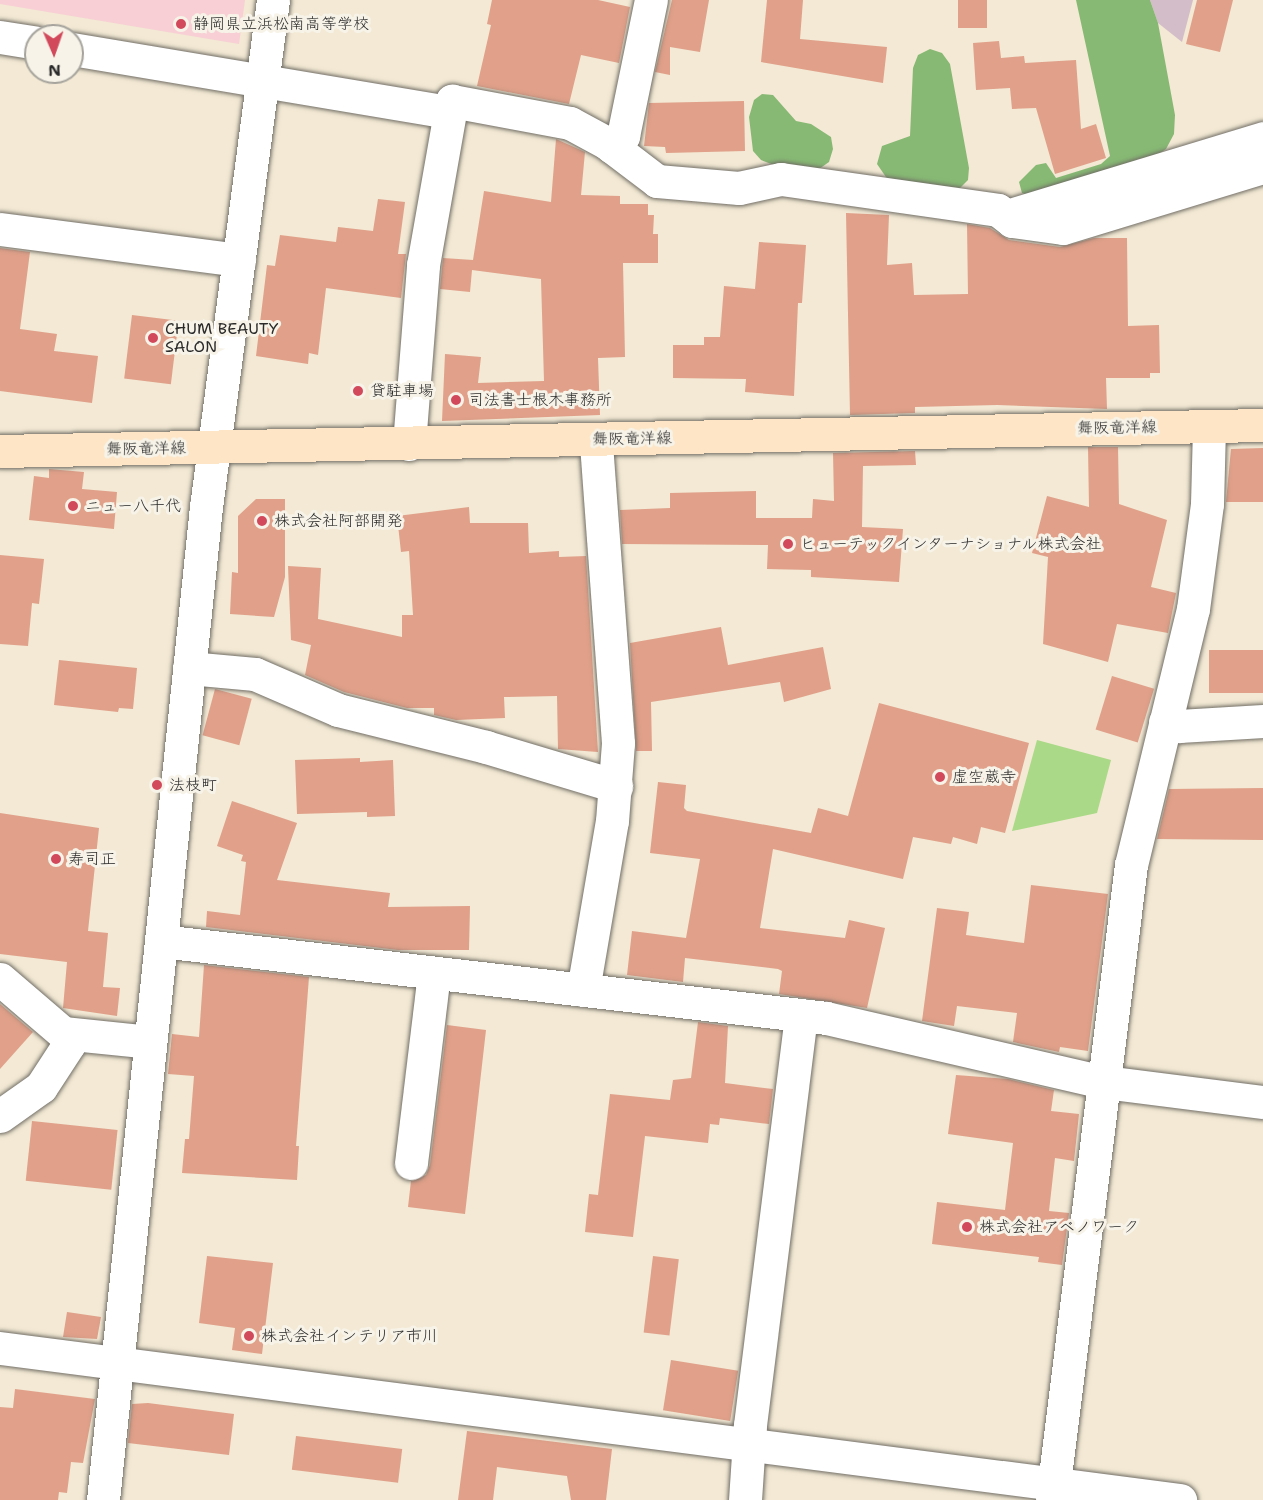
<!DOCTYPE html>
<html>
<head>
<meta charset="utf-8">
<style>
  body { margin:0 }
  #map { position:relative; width:1263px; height:1500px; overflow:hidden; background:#f3e9d4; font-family:"Shantell Sans","Klee One",sans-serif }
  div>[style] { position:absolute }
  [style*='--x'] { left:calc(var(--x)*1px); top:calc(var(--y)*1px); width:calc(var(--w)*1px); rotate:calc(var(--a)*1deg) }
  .built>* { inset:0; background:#f7cfd4 }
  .industrial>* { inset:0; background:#d2bdc8 }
  .green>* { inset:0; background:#aad987 }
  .forest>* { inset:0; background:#87b974 }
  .building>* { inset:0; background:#e0a089; transform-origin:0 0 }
  .roads { filter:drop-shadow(0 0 2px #716e66) drop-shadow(0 0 2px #716e66) }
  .minor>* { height:33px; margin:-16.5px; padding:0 16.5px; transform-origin:16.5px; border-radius:16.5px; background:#fff }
  .tertiary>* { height:33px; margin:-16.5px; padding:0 16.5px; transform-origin:16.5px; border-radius:16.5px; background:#fff }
  .secondary>* { height:33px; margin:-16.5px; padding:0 16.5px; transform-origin:16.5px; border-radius:16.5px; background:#fde5c5 }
  .dots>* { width:16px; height:16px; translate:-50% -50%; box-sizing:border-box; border:3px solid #f7f3e8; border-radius:50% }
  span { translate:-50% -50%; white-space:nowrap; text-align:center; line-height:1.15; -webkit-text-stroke:6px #f7f3e8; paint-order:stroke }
  .poi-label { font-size:16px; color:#2b2b2b }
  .left { translate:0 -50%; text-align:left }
  .street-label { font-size:16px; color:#2b2b2b }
  .north { position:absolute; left:24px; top:24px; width:60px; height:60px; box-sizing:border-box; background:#f7f3e8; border:2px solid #a5a39c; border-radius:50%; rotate:178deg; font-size:16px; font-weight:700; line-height:24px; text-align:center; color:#2b2b2b }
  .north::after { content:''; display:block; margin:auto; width:21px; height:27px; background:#d1495b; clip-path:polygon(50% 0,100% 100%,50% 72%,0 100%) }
</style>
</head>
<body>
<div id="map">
  <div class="built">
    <div style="clip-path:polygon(0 0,245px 0,239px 44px,0 4px)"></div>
  </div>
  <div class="industrial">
    <div style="clip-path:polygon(1150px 0,1193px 0,1182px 42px,1158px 23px)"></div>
  </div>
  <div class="green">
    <div style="clip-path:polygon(1037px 740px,1111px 760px,1097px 813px,1012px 831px)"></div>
  </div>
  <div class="forest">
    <div style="clip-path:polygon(1076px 0,1150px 0,1158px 23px,1175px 115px,1174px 134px,1166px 149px,1151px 159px,1028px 195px,1022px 193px,1019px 182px,1036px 165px,1046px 163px,1056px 178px,1101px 164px,1110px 156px)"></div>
    <div style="clip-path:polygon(930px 49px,942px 53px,950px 64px,969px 168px,968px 180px,960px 188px,888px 180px,877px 164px,882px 146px,910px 136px,913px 68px,918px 55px)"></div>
    <div style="clip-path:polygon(762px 94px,773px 95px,796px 121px,811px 124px,831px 137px,833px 149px,829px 162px,819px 169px,774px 165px,761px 160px,753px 151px,749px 117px,754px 100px)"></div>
  </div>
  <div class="building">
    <div style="clip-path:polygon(492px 0,598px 0,630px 7px,619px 63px,581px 55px,569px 104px,477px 86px,491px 25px,487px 24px)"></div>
    <div style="clip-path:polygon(672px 0,709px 0,700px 52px,670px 47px,670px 75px,655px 72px)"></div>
    <div style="clip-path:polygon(767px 0,803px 0,800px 39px,887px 47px,883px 83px,761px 62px)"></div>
    <div style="left:958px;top:0;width:29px;height:28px"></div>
    <div style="clip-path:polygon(1197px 0,1233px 0,1220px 52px,1186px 44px)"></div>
    <div style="clip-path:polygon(999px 41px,1001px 58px,1024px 56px,1025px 63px,1076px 60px,1081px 129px,1096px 124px,1106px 158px,1055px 174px,1036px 108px,1012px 109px,1010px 88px,976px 90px,973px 43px)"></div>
    <div style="clip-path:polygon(744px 101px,745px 151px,666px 153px,665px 147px,644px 146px,649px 103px)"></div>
    <div style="clip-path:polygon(556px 139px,585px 152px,581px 195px,620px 196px,620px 204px,648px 204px,648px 215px,654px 215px,653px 234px,658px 234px,658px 263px,623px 263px,625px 357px,598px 358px,600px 415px,442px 421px,445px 354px,481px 357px,478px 383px,544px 381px,541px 279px,472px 270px,470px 292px,440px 289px,443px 258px,473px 260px,484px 191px,551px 202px)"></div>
    <div style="clip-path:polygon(378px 199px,405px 202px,398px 254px,406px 254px,401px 298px,326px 288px,318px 355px,309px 353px,308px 364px,256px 356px,267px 265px,275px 266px,280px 235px,336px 242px,338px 227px,373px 231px)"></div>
    <div style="clip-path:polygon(846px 213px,889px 215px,887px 265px,912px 263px,914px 295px,968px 294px,967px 224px,990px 228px,1009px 240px,1060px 247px,1094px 238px,1127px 238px,1128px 326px,1159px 325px,1160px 373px,1150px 373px,1150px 378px,1106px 378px,1107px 409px,997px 405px,915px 407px,915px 413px,850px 415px)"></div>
    <div style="clip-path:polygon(759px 242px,806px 245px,802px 303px,798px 303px,794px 396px,745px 392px,746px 379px,673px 378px,673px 345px,704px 345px,704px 337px,720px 337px,724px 286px,755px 289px)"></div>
    <div style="clip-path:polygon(0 248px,30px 252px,20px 329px,57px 334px,54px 351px,98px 356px,92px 403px,0 391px)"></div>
    <div style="left:132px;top:315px;width:47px;height:64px;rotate:7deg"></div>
    <div style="clip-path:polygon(1088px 447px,1118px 447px,1119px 504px,1167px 520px,1151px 587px,1176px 593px,1168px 633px,1117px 624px,1108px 662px,1043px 644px,1048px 557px,1032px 553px,1047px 496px,1089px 507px)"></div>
    <div style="clip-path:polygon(1263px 448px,1263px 502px,1226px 502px,1231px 449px)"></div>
    <div style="clip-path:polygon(915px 451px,916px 465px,863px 466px,862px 527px,903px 529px,899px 582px,811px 577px,811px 570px,767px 569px,768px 545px,622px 544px,620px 510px,670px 508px,670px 493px,756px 491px,756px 518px,812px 518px,813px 499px,834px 501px,833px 453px)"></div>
    <div style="clip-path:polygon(49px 469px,84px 472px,82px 489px,117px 492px,114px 529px,29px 520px,34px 476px,49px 478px)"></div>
    <div style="clip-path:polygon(256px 499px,285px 499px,285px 577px,274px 617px,230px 614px,232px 572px,238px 573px,238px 516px)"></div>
    <div style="clip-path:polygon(469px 507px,470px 523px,528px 523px,529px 553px,559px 551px,559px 557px,586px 556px,598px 752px,558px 749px,557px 696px,504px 697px,505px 718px,456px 720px,434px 715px,434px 708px,407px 708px,344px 692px,305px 675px,311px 645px,291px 640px,288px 566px,321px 568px,318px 619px,402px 637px,402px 615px,413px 615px,409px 551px,401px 552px,397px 516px)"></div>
    <div style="clip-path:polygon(0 555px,44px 559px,39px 604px,32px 603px,28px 646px,0 644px)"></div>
    <div style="clip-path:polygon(721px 627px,728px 665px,823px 647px,831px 689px,784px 702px,780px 682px,651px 702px,652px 751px,636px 751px,630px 643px)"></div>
    <div style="left:1263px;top:650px;width:43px;height:54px;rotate:90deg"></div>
    <div style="clip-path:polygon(59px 660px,137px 668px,133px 709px,119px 708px,118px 712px,54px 705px)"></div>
    <div style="left:1112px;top:676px;width:44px;height:56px;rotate:17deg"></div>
    <div style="left:215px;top:689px;width:38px;height:48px;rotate:15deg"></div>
    <div style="clip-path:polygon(879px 703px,1029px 743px,1005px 833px,981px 827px,977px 844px,953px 837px,951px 844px,913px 837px,903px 879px,773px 849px,760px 928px,845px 938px,849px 920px,885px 928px,867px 1008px,779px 994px,782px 971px,778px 969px,685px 958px,683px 982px,627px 975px,632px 931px,686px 938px,700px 859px,650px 853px,658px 782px,686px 785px,684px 808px,687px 811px,811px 833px,818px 808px,848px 816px)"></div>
    <div style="clip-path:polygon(360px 758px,360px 762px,393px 760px,395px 816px,367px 817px,367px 812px,297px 814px,295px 760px)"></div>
    <div style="clip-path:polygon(1263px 788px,1263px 840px,1157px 839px,1169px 789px)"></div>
    <div style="clip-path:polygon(232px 801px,297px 823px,277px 880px,390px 893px,388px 907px,470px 906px,469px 950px,398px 950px,206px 927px,207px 911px,240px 915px,246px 862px,241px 861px,243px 855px,217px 846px)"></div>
    <div style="clip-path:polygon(0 813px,99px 828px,88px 931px,108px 933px,103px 987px,120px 988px,117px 1016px,63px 1008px,67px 962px,0 954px)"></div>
    <div style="clip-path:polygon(1031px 885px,1108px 894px,1088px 1051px,1060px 1047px,1059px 1052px,1013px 1042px,1017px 1013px,957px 1006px,954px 1026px,922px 1021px,937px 908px,969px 912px,966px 935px,1024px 943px)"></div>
    <div style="clip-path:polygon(204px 965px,309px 977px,296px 1146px,299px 1146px,297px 1180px,182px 1173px,185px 1139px,189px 1139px,194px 1076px,168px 1074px,172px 1034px,199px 1037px)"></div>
    <div style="clip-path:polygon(0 1004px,33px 1032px,0 1069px)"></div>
    <div style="clip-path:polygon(698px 1022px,728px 1026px,725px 1083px,773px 1089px,769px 1124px,720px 1118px,719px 1125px,710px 1124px,708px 1143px,645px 1136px,633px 1237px,585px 1232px,589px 1194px,598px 1195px,610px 1094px,670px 1100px,673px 1080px,691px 1078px)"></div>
    <div style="clip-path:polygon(447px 1025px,486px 1030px,465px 1214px,408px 1207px,411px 1181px,426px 1175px,430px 1165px)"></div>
    <div style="clip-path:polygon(956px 1075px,1008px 1079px,1054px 1090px,1051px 1111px,1079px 1114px,1074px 1161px,1055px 1158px,1049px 1211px,1069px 1213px,1062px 1265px,1038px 1262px,1039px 1257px,932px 1244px,937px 1202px,1005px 1210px,1013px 1143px,948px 1134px)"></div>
    <div style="left:32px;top:1121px;width:86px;height:60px;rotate:6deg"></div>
    <div style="clip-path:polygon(207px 1256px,273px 1263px,262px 1354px,232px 1350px,235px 1328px,199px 1323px)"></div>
    <div style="left:653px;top:1256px;width:26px;height:77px;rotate:7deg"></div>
    <div style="clip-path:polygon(67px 1312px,101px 1317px,97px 1339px,63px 1337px)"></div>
    <div style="left:671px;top:1360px;width:68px;height:51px;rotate:9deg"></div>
    <div style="clip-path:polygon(15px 1389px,95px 1399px,83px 1463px,71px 1462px,67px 1493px,59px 1492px,58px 1500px,0 1500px,0 1407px,13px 1408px)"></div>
    <div style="clip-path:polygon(148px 1403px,234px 1414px,229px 1455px,128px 1443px,132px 1404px)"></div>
    <div style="clip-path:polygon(467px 1431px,612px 1449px,606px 1500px,571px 1500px,567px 1476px,497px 1467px,493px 1500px,458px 1500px)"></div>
    <div style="left:296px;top:1436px;width:107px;height:34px;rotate:7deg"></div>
  </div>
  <div class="roads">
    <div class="minor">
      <div style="--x:0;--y:37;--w:36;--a:9"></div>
      <div style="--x:72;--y:49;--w:383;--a:9.5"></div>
      <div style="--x:612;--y:147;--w:16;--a:-45"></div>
      <div style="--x:623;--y:136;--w:139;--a:-78.4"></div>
      <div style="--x:1007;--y:216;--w:268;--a:-16.9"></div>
      <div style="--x:0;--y:229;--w:241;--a:7.4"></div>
      <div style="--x:409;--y:444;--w:180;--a:-85.5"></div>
      <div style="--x:423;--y:265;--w:167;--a:-80"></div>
      <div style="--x:452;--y:101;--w:120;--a:10.6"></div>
      <div style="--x:570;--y:123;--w:42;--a:28.4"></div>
      <div style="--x:607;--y:143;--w:63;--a:37.2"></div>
      <div style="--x:657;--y:181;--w:82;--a:4.9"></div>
      <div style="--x:739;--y:188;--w:43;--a:-12.1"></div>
      <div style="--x:781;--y:179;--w:219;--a:8.1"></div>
      <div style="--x:998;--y:210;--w:18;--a:38"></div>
      <div style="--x:1012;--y:221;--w:51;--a:7.8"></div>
      <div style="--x:1063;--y:228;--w:209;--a:-17"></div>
      <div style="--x:189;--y:668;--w:66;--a:5.2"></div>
      <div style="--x:255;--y:674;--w:90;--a:23.4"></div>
      <div style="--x:338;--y:710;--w:153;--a:14"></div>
      <div style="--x:486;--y:747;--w:136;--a:16.7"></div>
      <div style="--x:1165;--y:722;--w:15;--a:16"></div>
      <div style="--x:1179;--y:726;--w:84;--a:-3.4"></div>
      <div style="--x:161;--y:941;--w:669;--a:6.6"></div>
      <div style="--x:826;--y:1018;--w:285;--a:13"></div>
      <div style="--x:1104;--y:1082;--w:160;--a:7.2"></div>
      <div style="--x:0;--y:979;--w:83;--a:40.6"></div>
      <div style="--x:63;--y:1033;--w:87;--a:5.9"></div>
      <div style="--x:583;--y:990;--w:171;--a:-80.3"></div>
      <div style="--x:612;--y:821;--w:78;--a:-85.6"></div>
      <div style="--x:618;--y:743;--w:304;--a:-94.2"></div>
      <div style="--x:0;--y:1116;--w:50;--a:-35.3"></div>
      <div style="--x:41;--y:1087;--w:51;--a:-56.9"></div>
      <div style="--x:69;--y:1044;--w:10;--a:-84"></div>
      <div style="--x:411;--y:1163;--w:191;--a:-83.1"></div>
      <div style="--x:0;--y:1348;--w:1190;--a:7.34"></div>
      <div style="--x:745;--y:1500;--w:75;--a:-86.2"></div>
      <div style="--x:750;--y:1425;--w:413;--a:-82.9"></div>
      <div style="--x:1052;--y:1500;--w:640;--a:-82.91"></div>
      <div style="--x:1131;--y:865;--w:263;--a:-76.4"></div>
      <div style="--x:1193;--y:609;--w:106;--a:-82.4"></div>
      <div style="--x:1207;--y:504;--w:78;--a:-88.5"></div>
    </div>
    <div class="tertiary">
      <div style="--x:103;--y:1500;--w:998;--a:-84.08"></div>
      <div style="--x:206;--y:507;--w:511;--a:-82.47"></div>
    </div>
    <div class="secondary">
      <div style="--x:0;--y:451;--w:1263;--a:-1.18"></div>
    </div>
  </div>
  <div class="dots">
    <div style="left:181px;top:24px;background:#d1495b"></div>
    <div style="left:153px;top:338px;background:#d1495b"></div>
    <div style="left:358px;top:391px;background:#d1495b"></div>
    <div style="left:456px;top:400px;background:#d1495b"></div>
    <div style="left:73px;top:506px;background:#d1495b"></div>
    <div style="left:262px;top:521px;background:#d1495b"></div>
    <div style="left:788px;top:544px;background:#d1495b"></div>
    <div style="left:940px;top:777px;background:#d1495b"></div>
    <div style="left:157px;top:785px;background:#d1495b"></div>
    <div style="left:56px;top:859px;background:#d1495b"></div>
    <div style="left:967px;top:1227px;background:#d1495b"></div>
    <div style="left:249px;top:1336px;background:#d1495b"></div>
  </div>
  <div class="poi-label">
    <span class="left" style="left:193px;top:24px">静岡県立浜松南高等学校</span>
    <span class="left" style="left:165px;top:338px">CHUM BEAUTY<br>SALON</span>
    <span class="left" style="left:370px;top:391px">貸駐車場</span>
    <span class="left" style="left:468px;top:400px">司法書士根木事務所</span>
    <span class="left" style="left:85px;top:506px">ニュー八千代</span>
    <span class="left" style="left:274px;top:521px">株式会社阿部開発</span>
    <span class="left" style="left:800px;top:544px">ヒューテックインターナショナル株式会社</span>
    <span class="left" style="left:952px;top:777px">虚空蔵寺</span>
    <span class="left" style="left:169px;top:785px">法枝町</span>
    <span class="left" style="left:68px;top:859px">寿司正</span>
    <span class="left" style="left:979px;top:1227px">株式会社アベノワーク</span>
    <span class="left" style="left:261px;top:1336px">株式会社インテリア市川</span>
  </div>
  <div class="street-label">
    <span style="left:1117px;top:428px;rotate:-1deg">舞阪竜洋線</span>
    <span style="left:632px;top:439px;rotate:-1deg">舞阪竜洋線</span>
    <span style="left:146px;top:449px;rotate:-1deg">舞阪竜洋線</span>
  </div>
  <div class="north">N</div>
</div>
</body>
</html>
